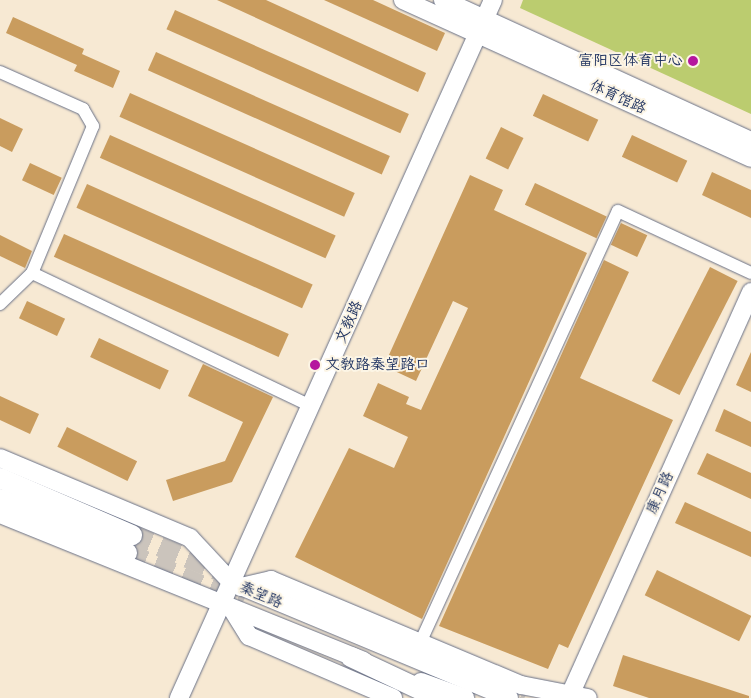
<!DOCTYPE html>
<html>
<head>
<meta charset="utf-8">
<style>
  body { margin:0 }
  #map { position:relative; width:751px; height:698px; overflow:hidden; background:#f7e9d3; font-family:Itim,"LXGW WenKai TC",sans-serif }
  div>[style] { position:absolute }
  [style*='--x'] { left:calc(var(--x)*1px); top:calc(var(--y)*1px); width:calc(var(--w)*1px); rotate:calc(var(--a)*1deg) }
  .green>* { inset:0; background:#bbcc6f }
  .building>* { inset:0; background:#c99c5e; transform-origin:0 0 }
  .primary-tunnel>* { height:20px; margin-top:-10px; transform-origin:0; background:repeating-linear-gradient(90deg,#cbc4bc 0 20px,transparent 0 30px) }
  .roads { filter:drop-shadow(0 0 1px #687087) drop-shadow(0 0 1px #687087) }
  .street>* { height:12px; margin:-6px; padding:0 6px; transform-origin:6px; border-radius:6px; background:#fff }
  .secondary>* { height:18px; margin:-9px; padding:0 9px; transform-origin:9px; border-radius:9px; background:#fff }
  .primary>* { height:20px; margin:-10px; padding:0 10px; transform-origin:10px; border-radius:10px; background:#fff }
  .dots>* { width:14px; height:14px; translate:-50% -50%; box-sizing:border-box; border:2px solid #fcf5e5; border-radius:50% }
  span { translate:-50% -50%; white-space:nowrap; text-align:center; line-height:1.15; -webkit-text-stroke:4px #fcf5e5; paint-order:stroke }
  .poi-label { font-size:15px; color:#1b2f5e }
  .right { translate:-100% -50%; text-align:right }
  .left { translate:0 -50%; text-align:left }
  .street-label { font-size:15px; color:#1b2f5e }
</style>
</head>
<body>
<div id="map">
  <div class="green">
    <div style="clip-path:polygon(523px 0,751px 0,751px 114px,520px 8px)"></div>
  </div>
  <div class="building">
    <div style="clip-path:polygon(217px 0,266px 0,426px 73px,418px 92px)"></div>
    <div style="clip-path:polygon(324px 0,373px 0,445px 33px,437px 51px)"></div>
    <div style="left:175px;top:10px;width:256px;height:21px;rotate:24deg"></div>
    <div style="clip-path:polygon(13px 17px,84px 49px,82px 54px,120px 71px,113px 88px,74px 71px,77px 65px,6px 33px)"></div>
    <div style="left:156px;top:52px;width:256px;height:20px;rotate:24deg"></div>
    <div style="left:130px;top:93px;width:246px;height:26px;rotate:24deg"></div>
    <div style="left:543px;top:94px;width:61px;height:24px;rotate:25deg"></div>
    <div style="clip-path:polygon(0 118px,23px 129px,12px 152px,0 146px)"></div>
    <div style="left:501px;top:127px;width:25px;height:35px;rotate:26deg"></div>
    <div style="left:110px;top:135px;width:247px;height:25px;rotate:24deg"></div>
    <div style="left:632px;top:135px;width:61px;height:24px;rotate:25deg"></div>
    <div style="left:30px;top:163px;width:35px;height:19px;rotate:25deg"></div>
    <div style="clip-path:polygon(712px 172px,751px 190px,751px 218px,702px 195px)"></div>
    <div style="clip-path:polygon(470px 175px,503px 190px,494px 210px,587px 253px,422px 619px,295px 557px,349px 448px,394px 468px,408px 437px,363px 416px,378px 383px,409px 397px,406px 404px,421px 410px,451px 345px,468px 308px,453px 301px,416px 381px,384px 366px)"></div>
    <div style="left:535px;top:183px;width:79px;height:24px;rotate:25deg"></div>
    <div style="left:87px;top:184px;width:247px;height:26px;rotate:24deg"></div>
    <div style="left:621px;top:223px;width:29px;height:24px;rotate:25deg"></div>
    <div style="left:64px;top:234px;width:246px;height:25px;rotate:24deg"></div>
    <div style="clip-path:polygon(0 235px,32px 251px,25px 268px,0 256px)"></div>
    <div style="clip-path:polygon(604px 260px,629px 272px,580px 378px,673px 420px,568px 648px,559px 644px,548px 669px,439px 626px)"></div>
    <div style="left:710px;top:267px;width:31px;height:128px;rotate:27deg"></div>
    <div style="left:27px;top:301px;width:42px;height:19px;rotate:25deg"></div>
    <div style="left:99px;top:338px;width:77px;height:21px;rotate:25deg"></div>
    <div style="clip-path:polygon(751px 352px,751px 392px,736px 385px)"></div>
    <div style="clip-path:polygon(203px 364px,273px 397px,232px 482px,173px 501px,166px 480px,225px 461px,243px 422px,188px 396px)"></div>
    <div style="clip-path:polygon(0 396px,39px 414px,30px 434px,0 420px)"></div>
    <div style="clip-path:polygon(724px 409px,751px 422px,751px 447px,715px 431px)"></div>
    <div style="left:67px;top:427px;width:78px;height:22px;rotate:26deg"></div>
    <div style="clip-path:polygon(707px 453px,751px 473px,751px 499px,697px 474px)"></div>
    <div style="clip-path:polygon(685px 502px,751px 532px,751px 557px,675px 523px)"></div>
    <div style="left:657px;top:570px;width:105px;height:28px;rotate:26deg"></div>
    <div style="clip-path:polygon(623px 655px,749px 696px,749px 698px,649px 698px,613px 686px)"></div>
  </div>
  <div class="primary-tunnel">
    <div style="--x:132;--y:535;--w:102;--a:22.5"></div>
    <div style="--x:127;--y:553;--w:126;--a:23.3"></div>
    <div style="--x:493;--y:685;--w:34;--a:23"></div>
  </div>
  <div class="roads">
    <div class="street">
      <div style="--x:0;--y:72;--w:91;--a:24"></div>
      <div style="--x:83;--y:109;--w:20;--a:60"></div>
      <div style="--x:93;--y:126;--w:159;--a:112.5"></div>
      <div style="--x:32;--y:273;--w:45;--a:135.9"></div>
      <div style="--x:32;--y:273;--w:309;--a:25.5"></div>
      <div style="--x:420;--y:643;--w:475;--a:-65.4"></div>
      <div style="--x:618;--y:211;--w:147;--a:25"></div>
    </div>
    <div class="secondary">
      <div style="--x:403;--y:0;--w:382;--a:24.4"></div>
      <div style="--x:443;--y:0;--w:339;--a:24.6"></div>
      <div style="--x:0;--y:458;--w:206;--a:22.8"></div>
      <div style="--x:190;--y:538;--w:60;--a:47"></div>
      <div style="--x:231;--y:582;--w:301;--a:22.6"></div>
      <div style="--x:0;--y:514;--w:392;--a:22"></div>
      <div style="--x:241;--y:587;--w:31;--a:-13"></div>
      <div style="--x:271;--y:580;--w:271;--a:22.8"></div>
      <div style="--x:521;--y:685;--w:68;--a:11"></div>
      <div style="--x:232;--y:609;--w:32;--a:58"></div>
      <div style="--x:249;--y:636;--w:157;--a:23.3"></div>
      <div style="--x:421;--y:682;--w:47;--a:20"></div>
      <div style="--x:570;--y:695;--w:442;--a:-65.8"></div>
      <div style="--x:179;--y:698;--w:765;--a:-65.78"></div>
    </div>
    <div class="primary">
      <div style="--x:0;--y:478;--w:144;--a:23.4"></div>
      <div style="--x:0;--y:499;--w:138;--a:23"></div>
      <div style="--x:351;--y:657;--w:96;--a:25.2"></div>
    </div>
  </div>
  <div class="dots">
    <div style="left:693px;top:61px;background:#b5179e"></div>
    <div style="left:315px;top:365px;background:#b5179e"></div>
  </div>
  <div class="poi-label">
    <span class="right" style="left:683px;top:61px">富阳区体育中心</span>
    <span class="left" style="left:325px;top:365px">文教路秦望路口</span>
  </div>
  <div class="street-label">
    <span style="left:618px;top:97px;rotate:25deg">体育馆路</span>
    <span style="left:349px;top:322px;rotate:-66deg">文教路</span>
    <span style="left:660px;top:493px;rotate:-66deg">康月路</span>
    <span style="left:261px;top:595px;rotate:23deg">秦望路</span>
  </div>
</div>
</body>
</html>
